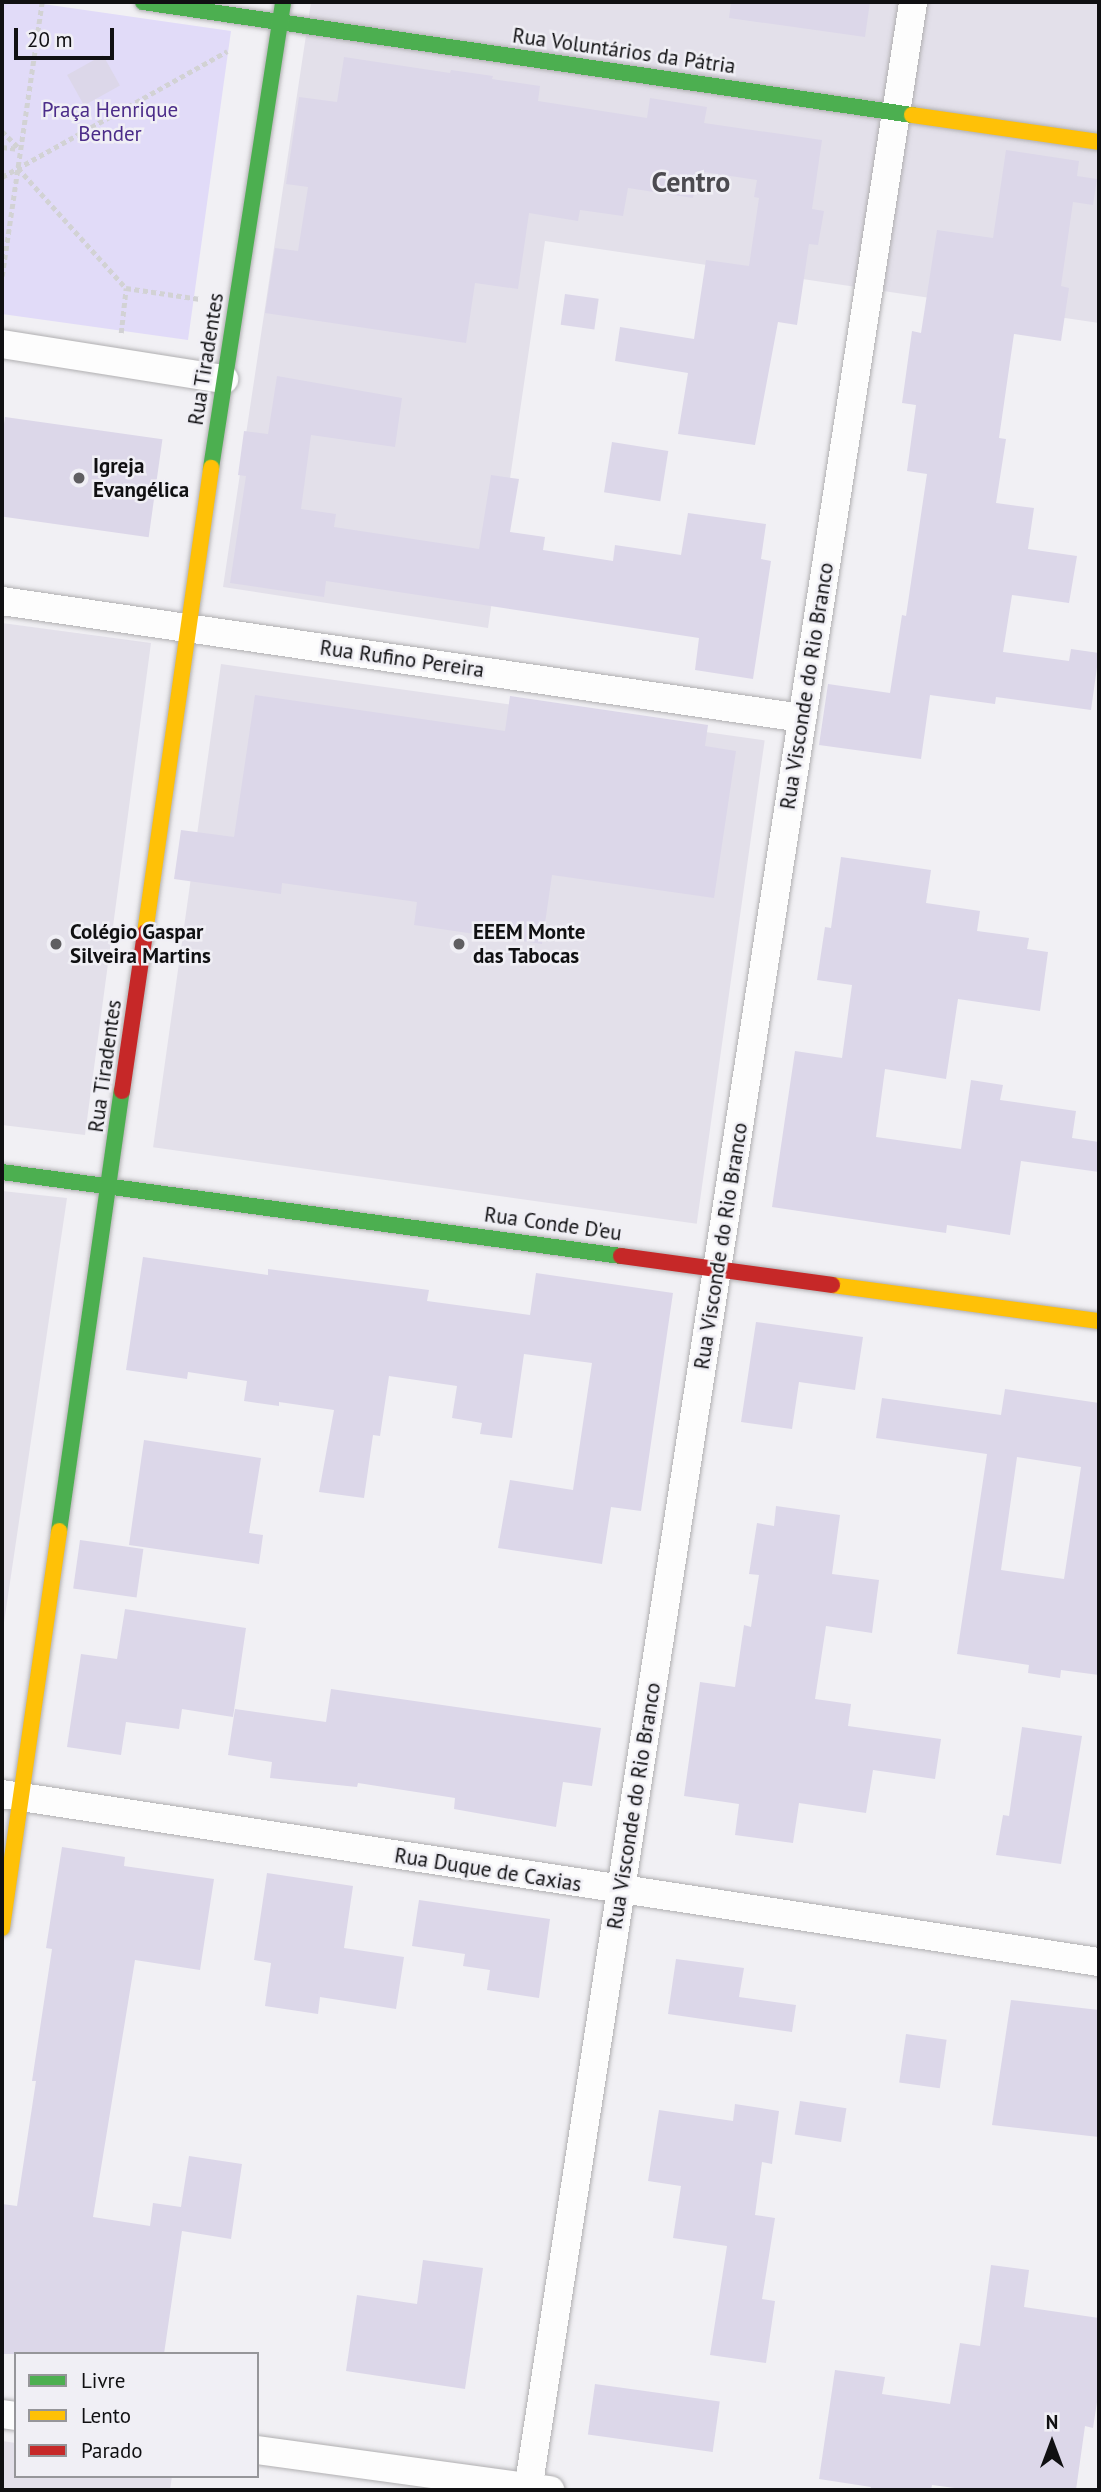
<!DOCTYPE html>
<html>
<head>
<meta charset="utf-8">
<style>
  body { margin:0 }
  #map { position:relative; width:1101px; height:2492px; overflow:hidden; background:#f1f0f4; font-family:"PT Sans",sans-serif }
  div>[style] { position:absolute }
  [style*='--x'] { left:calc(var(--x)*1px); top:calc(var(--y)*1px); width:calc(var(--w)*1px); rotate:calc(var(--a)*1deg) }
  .built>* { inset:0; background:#e3e0ea; transform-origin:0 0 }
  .green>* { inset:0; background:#e1dbf8 }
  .building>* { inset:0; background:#dcd7e9; transform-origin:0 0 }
  .path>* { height:4.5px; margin-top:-2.25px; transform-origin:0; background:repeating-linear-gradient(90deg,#d2d2d4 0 5px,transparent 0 8.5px) }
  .roads { filter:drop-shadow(0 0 2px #b0afb1) drop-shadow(0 0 2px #b0afb1) }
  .street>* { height:28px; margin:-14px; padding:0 14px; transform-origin:14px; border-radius:14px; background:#fdfdfd }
  .fast>* { height:16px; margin:-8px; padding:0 8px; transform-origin:8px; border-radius:8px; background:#4caf50 }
  .slow>* { height:16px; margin:-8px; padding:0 8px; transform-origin:8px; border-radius:8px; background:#ffc107 }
  .jam>* { height:16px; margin:-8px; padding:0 8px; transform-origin:8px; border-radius:8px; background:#c62828 }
  .dots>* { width:19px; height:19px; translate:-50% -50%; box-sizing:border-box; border:4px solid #f0eff5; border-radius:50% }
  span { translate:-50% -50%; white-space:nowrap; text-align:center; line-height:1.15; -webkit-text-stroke:5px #f0eff5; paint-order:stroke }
  .street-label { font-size:21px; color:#101012 }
  .park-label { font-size:21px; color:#4b2c89 }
  .poi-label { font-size:21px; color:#101012; font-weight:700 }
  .left { translate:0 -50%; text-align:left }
  .district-label { font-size:28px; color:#4c4b50; font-weight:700 }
  .frame { position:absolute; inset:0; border:4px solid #101012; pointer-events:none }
  .legend { position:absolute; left:14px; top:2352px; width:245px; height:126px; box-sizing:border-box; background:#f0eff5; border:2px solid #96969a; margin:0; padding:9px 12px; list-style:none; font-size:21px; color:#101012 }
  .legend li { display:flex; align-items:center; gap:14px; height:35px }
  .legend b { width:35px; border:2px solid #96969a }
  .north { position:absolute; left:1017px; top:2408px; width:70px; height:70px; -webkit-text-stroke:5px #f0eff5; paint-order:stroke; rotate:0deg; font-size:19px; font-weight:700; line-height:28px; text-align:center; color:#101012 }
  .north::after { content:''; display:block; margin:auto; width:24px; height:32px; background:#101012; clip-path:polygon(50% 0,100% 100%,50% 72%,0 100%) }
  .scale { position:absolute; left:14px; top:28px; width:100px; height:32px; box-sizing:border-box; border:4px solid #101012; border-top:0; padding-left:9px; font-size:21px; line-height:24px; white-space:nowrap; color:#101012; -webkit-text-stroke:5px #f0eff5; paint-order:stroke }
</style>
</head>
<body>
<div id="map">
  <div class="built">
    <div style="clip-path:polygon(311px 2px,1099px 2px,1099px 323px,545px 241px,488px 628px,223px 587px)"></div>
    <div style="clip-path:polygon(2px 623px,151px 643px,85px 1135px,2px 1125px)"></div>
    <div style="left:221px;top:664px;width:549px;height:488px;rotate:8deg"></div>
    <div style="clip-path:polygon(2px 1191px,67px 1198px,2px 1636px)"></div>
    <div style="clip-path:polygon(2px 2441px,16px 2443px,16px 2476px,172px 2476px,170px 2490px,2px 2490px)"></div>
  </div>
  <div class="green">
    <div style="clip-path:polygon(2px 2px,29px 2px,231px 31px,188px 340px,2px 314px)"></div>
  </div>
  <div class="building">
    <div style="clip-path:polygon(731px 2px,870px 2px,865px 37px,729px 18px)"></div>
    <div style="left:103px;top:55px;width:35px;height:41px;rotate:61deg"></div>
    <div style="clip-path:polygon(344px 57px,450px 73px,451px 70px,493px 76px,492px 79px,540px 86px,538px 101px,647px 118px,650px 98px,707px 107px,704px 123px,822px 140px,812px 209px,824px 211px,818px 245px,809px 244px,797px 325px,778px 322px,755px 445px,678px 434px,688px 373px,615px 361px,620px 327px,694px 339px,706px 260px,749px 266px,759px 198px,754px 197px,757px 180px,697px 171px,693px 198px,628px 188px,623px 216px,580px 210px,578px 221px,529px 213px,518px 289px,475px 283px,466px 343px,265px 313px,275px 248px,298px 251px,308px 187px,286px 184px,299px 97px,337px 102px)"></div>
    <div style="clip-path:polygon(1006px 150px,1079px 161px,1077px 176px,1097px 179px,1093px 205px,1073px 202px,1061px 286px,1069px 288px,1061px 341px,1014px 334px,999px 438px,1006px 439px,996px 503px,1034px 508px,1028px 549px,1077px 556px,1069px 603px,1012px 595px,1003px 652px,1069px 661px,1071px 649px,1099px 653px,1091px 710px,996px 697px,995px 704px,930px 695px,921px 759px,819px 745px,828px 684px,890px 693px,902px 615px,906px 616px,927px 474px,907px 471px,916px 405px,902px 403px,912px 331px,921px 333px,937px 230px,993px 238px)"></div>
    <div style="left:565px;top:294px;width:34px;height:31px;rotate:8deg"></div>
    <div style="clip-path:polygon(277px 376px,402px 398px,395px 447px,311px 435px,301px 509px,336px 514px,334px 527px,479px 549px,491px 475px,519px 479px,510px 532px,545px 537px,543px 550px,613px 561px,615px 545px,681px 555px,688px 513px,766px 524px,761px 559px,771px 561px,753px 679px,695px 670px,699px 638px,326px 581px,324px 597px,230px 583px,246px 476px,238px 475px,244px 431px,268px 434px)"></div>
    <div style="left:5px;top:417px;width:159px;height:99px;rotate:8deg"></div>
    <div style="left:612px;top:442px;width:57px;height:51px;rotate:9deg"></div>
    <div style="clip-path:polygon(255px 695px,505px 731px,510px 696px,708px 725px,705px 746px,736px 751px,714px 898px,552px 875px,542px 944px,414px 925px,417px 902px,282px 883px,281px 894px,174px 879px,181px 830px,234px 837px)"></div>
    <div style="clip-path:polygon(841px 857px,931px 870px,926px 903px,980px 911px,977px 931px,1029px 938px,1027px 949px,1048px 952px,1040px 1011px,958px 999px,946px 1079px,885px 1069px,876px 1137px,961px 1149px,971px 1080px,1003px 1085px,1000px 1100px,1076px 1111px,1072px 1138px,1099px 1142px,1099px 1172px,1021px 1161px,1010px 1235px,947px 1225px,946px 1233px,772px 1207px,795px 1051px,842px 1058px,852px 985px,817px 980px,825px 927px,831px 928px)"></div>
    <div style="clip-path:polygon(143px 1257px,268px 1275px,268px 1269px,429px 1290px,427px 1301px,530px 1315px,536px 1273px,673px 1293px,641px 1511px,611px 1507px,602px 1564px,498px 1548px,510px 1480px,573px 1490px,592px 1363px,524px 1354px,512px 1438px,480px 1434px,482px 1423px,452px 1418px,457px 1386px,389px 1376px,380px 1436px,373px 1435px,364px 1498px,319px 1492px,334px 1410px,279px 1402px,279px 1406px,244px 1401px,247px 1381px,188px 1372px,187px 1379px,126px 1370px)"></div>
    <div style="clip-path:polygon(756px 1322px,863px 1337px,855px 1390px,799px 1382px,792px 1429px,741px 1422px)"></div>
    <div style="clip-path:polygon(evenodd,1005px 1389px,1099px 1403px,1099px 1675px,1061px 1670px,1060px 1678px,1028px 1673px,1029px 1665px,957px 1654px,987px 1454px,876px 1438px,882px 1398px,1001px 1415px,1005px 1389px,1017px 1457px,1081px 1467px,1064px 1579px,1001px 1570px,1017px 1457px)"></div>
    <div style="clip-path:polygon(144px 1440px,261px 1458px,249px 1533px,263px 1535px,259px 1564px,129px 1545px)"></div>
    <div style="clip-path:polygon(776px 1506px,840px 1515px,832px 1574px,879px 1580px,872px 1633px,826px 1626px,815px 1699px,851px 1704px,848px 1726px,941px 1739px,935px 1779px,873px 1770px,866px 1813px,799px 1803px,793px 1843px,735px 1835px,739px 1804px,684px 1796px,700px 1682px,735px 1687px,744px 1625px,751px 1627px,759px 1575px,749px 1574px,757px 1523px,774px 1526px)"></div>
    <div style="left:80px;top:1540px;width:64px;height:49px;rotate:8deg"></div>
    <div style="clip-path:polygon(125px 1609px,246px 1628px,233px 1717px,182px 1709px,179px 1729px,126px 1722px,121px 1755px,67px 1747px,81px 1654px,117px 1659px)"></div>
    <div style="clip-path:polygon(331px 1689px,601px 1728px,592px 1786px,563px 1782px,556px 1827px,454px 1809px,455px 1798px,358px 1783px,357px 1787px,270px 1778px,272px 1762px,228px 1755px,235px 1709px,326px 1722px)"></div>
    <div style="clip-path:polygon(1022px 1727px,1082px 1736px,1061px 1864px,996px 1855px,1003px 1815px,1009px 1816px)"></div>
    <div style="clip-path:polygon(62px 1847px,125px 1857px,124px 1866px,214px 1879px,200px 1970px,135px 1960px,93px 2217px,150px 2226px,153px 2203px,181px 2207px,189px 2156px,242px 2164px,231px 2239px,182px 2231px,164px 2354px,2px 2354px,2px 2204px,17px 2206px,36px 2081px,32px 2081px,52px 1949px,46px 1948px)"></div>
    <div style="clip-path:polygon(267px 1873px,353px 1886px,344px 1948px,404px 1957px,396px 2009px,320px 1997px,318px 2014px,265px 2006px,271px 1963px,254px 1960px)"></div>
    <div style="clip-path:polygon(419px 1900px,550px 1919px,539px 1998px,487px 1990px,490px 1970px,463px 1966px,465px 1954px,412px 1946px)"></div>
    <div style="clip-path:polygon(676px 1959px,744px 1968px,739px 1997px,796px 2005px,792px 2032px,668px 2014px)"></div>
    <div style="clip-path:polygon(1011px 2000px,1099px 2010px,1099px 2137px,992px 2125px)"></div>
    <div style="left:906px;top:2034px;width:41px;height:49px;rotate:8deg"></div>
    <div style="left:800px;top:2101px;width:47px;height:34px;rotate:9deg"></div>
    <div style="clip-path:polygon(735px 2104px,779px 2111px,772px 2164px,762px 2162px,755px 2215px,775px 2218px,762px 2299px,775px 2301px,766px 2363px,710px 2355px,727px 2246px,673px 2238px,681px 2186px,648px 2181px,659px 2110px,733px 2121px)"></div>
    <div style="clip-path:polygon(423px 2260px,483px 2268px,465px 2389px,346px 2371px,357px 2295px,417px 2304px)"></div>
    <div style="clip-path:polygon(991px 2265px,1029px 2270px,1024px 2307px,1099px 2318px,1099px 2389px,1093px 2428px,1085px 2426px,1076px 2490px,970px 2490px,932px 2485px,931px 2490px,870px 2490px,871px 2487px,819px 2479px,835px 2370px,885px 2377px,882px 2394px,950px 2404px,960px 2343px,980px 2346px)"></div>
    <div style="left:595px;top:2384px;width:126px;height:51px;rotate:8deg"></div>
  </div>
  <div class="path">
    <div style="--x:2;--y:131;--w:25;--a:45"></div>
    <div style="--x:2;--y:147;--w:17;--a:7"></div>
    <div style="--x:18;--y:168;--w:161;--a:48"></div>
    <div style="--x:126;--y:288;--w:75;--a:8.5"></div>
    <div style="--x:2;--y:177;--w:258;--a:-29.2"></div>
    <div style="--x:2;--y:276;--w:277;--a:-81.7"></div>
    <div style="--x:121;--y:333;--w:45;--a:-83.7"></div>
  </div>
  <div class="roads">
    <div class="street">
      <div style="--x:2;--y:344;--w:225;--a:9"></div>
      <div style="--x:2;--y:601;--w:809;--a:8.32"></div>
      <div style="--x:2;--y:1794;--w:1110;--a:8.71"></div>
      <div style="--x:2;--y:2414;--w:14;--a:8"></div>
      <div style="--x:257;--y:2450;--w:296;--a:7.8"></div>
      <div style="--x:528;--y:2490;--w:2518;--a:-81.2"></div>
    </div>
    <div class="fast">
      <div style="--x:143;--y:2;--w:777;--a:8.36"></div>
      <div style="--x:211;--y:468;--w:472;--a:-81.2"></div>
      <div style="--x:2;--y:1172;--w:625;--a:7.73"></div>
      <div style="--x:59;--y:1531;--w:444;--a:-81.9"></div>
    </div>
    <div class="slow">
      <div style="--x:912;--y:115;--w:189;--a:8.2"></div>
      <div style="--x:145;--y:933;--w:470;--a:-81.9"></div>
      <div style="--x:832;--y:1285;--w:269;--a:7.7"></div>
      <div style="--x:2;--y:1928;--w:401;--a:-81.8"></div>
    </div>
    <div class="jam">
      <div style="--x:122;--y:1091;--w:160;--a:-81.7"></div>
      <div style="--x:621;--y:1256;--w:213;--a:7.8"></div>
    </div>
  </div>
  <div class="dots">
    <div style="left:79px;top:478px;background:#5f5e61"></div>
    <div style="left:56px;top:944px;background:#5f5e61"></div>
    <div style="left:459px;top:944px;background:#5f5e61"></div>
  </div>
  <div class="street-label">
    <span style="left:624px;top:51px;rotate:8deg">Rua Voluntários da Pátria</span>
    <span style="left:206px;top:359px;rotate:-81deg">Rua Tiradentes</span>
    <span style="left:402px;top:659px;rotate:8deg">Rua Rufino Pereira</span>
    <span style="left:807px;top:686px;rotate:-81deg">Rua Visconde do Rio Branco</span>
    <span style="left:105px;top:1066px;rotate:-82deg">Rua Tiradentes</span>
    <span style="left:553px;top:1224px;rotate:8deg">Rua Conde D'eu</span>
    <span style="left:721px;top:1246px;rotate:-81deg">Rua Visconde do Rio Branco</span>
    <span style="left:634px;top:1806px;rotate:-81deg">Rua Visconde do Rio Branco</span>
    <span style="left:488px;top:1870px;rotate:9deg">Rua Duque de Caxias</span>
  </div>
  <div class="park-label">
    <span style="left:110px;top:122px">Praça Henrique<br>Bender</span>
  </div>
  <div class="poi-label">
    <span class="left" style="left:93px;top:478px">Igreja<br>Evangélica</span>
    <span class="left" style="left:70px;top:944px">Colégio Gaspar<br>Silveira Martins</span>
    <span class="left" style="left:473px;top:944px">EEEM Monte<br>das Tabocas</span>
  </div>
  <div class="district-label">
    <span style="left:691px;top:182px">Centro</span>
  </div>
  <div class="frame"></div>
  <ul class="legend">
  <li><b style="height:9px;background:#4caf50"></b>Livre</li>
  <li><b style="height:9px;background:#ffc107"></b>Lento</li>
  <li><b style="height:9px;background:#c62828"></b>Parado</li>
  </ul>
  <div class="north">N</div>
  <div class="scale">20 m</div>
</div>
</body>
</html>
